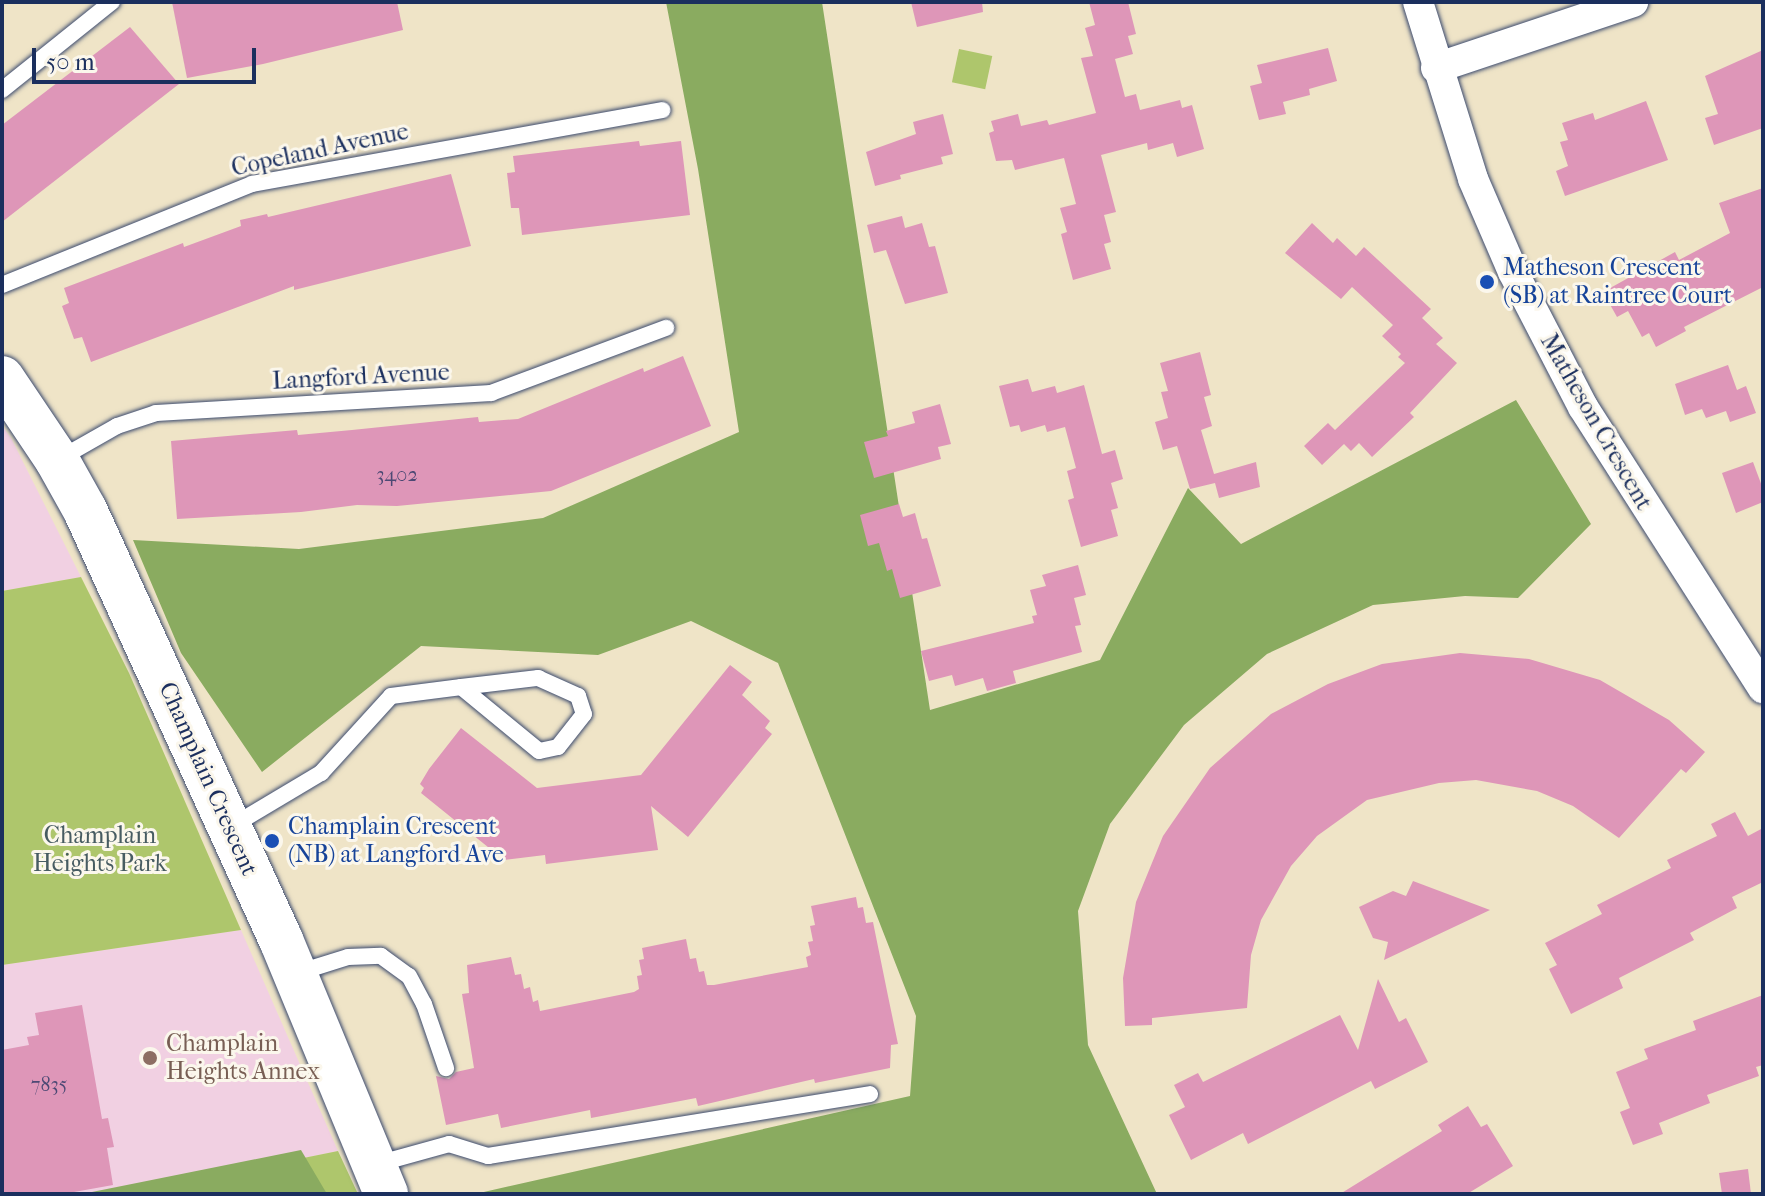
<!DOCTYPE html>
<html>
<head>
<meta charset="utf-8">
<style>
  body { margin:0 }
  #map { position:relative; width:1765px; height:1196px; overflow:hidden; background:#efe4c7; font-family:"IM FELL French Canon",serif }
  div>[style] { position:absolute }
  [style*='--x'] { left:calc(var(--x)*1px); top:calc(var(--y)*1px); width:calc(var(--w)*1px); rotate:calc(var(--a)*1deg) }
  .built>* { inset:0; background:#f1d0e2 }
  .green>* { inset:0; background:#aec66c; transform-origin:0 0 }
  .forest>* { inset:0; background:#8aab60 }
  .building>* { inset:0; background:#de96b8 }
  .roads { filter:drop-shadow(0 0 2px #3b4a6e) drop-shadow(0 0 2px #3b4a6e) }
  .lane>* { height:16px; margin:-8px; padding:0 8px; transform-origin:8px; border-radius:8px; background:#fff }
  .street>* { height:30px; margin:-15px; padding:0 15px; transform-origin:15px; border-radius:15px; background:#fff }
  .secondary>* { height:44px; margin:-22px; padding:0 22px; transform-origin:22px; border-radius:22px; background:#fff }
  .dots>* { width:22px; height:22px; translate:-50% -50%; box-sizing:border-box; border:4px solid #fbf7ec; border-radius:50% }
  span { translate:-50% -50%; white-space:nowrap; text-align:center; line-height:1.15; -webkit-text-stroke:6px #fbf7ec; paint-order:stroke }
  .number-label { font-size:20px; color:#4c4974 }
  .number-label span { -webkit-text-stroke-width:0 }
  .street-label { font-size:24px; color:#1b2f5e }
  .transit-label { font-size:24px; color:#164399 }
  .left { translate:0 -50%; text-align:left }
  .park-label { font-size:24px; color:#475c62 }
  .education-label { font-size:24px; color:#785e54 }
  .frame { position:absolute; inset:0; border:4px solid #1b2f5e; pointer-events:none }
  .scale { position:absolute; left:32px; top:48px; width:224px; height:36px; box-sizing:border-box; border:4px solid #1b2f5e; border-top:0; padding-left:10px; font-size:24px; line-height:28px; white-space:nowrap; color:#1b2f5e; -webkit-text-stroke:6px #fbf7ec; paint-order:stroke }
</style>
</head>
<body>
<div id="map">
  <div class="built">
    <div style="clip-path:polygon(2px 425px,12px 440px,81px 577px,2px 591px)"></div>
    <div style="clip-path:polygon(241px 930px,338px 1151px,127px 1194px,2px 1194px,2px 965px)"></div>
  </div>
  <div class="green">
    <div style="left:959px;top:49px;width:34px;height:34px;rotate:12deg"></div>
    <div style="clip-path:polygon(81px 577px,129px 673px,241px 930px,2px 965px,2px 591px)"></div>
    <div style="clip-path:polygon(338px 1151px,358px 1194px,127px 1194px)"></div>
  </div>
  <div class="forest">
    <div style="clip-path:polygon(666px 2px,822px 2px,930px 710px,1100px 660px,1188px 488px,1241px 544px,1516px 400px,1591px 524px,1518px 598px,1465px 596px,1373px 605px,1267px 654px,1184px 725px,1110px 824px,1078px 911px,1088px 1045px,1157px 1194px,475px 1194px,910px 1096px,916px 1016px,778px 663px,691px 621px,598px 655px,421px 646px,262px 772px,181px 653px,133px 540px,299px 549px,543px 518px,739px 432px,698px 169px)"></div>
    <div style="clip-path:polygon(301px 1150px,327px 1194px,82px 1194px)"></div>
  </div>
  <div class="building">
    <div style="clip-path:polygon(172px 2px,397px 2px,403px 30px,263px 64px,187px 78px)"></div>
    <div style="clip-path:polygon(911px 2px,982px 2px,983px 12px,917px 27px)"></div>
    <div style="clip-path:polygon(1089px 2px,1128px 2px,1136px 34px,1128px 36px,1133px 54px,1115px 59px,1125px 97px,1136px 94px,1140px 110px,1180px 100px,1182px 108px,1192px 105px,1204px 149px,1177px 157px,1173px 143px,1148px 150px,1147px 143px,1101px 155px,1116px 212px,1104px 215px,1111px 242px,1104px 244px,1111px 269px,1073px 280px,1061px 234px,1067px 232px,1060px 208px,1076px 204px,1064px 158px,1015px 170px,1012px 160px,996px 161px,989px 133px,994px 131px,991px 121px,1018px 114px,1021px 126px,1047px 120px,1049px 125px,1096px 113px,1081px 58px,1093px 56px,1085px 28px,1095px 25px)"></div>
    <div style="clip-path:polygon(130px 27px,179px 84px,2px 222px,2px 125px)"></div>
    <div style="clip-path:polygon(1328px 48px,1337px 81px,1309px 89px,1310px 95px,1283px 102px,1286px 114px,1259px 120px,1250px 86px,1262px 83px,1257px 65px)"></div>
    <div style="clip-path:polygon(1763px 50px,1763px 128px,1714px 145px,1705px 118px,1718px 114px,1705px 76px)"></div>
    <div style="clip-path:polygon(1646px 101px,1668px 160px,1565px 196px,1556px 171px,1568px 166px,1560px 142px,1568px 140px,1562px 123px,1593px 113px,1595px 120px)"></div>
    <div style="clip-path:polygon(943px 114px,953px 154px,941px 157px,943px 164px,900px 175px,901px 179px,875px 186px,866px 152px,916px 134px,913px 122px)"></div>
    <div style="clip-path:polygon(639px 141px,640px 146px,681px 141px,690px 215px,522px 235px,519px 208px,511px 208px,507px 173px,515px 172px,513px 156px)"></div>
    <div style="clip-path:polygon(451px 174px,471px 246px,294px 290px,294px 286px,91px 362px,82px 337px,74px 339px,62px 306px,69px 303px,64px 288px,183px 243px,184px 247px,241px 226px,240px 220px,267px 214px,268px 217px)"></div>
    <div style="clip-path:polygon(1763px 188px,1763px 287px,1684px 327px,1686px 331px,1656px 347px,1649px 333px,1642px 337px,1628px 311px,1617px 317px,1603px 292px,1675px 252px,1679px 260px,1730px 233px,1719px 203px)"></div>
    <div style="clip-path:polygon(902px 216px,905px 228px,922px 223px,929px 247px,935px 246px,948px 293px,905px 304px,886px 250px,874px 253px,867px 225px)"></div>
    <div style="clip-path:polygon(1312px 223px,1333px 243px,1337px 238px,1356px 256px,1364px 247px,1431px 309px,1422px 318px,1443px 338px,1436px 344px,1457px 363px,1410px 413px,1414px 417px,1372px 457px,1359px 443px,1351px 451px,1344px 444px,1322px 465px,1304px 446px,1328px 423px,1335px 430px,1405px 363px,1398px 357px,1401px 354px,1382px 336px,1393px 325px,1352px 287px,1341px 299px,1285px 253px)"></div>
    <div style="clip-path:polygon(1200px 352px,1211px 395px,1204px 397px,1212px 426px,1201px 430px,1214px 474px,1256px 462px,1260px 487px,1219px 498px,1215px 483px,1190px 489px,1177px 446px,1163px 450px,1155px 422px,1168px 418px,1161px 392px,1168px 391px,1160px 363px)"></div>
    <div style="clip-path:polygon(683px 356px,711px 426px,551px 491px,397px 506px,357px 505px,301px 512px,177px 519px,171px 441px,297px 430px,298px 435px,352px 430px,478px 417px,479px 422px,518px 419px,643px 368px,644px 372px)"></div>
    <div style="clip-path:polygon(1728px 365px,1737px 390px,1746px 386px,1756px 413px,1730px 422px,1726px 411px,1706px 418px,1702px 409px,1685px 415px,1675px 384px)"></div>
    <div style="clip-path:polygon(1028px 379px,1032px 392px,1055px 386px,1057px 393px,1084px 385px,1102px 454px,1115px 450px,1123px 479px,1111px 483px,1118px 508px,1111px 510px,1118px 536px,1081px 547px,1068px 500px,1074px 498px,1067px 471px,1076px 468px,1065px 427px,1047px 432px,1045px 425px,1021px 432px,1019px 425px,1010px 427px,999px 386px)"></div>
    <div style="clip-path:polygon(940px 404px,951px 444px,938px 447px,941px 459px,874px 478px,864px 442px,888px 436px,886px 431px,915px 423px,912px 412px)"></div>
    <div style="clip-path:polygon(1753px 462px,1763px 489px,1763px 502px,1736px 513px,1722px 473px)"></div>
    <div style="clip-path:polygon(899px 504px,903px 517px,915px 513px,922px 539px,927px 538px,941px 586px,900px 598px,892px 569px,887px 571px,879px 543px,868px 546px,860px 515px)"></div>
    <div style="clip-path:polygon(1078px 565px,1086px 595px,1074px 598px,1081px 625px,1075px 626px,1082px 652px,1013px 671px,1016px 683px,987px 691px,983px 678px,955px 686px,952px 675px,929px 681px,921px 651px,1034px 623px,1032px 616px,1037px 615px,1030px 590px,1046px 586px,1042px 575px)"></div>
    <div style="clip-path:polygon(1460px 653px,1529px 659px,1600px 680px,1669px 720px,1705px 752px,1686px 773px,1681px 769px,1619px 838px,1573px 806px,1537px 791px,1476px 780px,1439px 783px,1367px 800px,1317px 836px,1291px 866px,1261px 920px,1251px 955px,1247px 1008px,1152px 1018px,1152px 1025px,1125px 1026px,1123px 978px,1136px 902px,1163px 836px,1210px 768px,1271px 714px,1328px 684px,1382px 664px)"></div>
    <div style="clip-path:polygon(730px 665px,752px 682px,742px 695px,770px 721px,765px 728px,772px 734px,688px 837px,651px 806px,658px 850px,546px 864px,545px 855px,504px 860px,421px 793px,424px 788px,420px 784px,429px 769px,461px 728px,537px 788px,641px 775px)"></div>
    <div style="clip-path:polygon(1735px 812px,1748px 836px,1763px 828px,1763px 882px,1732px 897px,1737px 908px,1690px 933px,1694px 940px,1619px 978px,1623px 988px,1571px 1014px,1549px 969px,1557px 965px,1545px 943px,1602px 914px,1597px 905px,1671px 868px,1667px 860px,1717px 836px,1711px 824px)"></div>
    <div style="clip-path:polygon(1413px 881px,1490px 910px,1384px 960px,1388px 942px,1373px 938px,1359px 907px,1393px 891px,1406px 896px)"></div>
    <div style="clip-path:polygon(856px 897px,858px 908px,863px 907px,866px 923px,873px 922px,888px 996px,898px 1044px,891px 1045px,890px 1068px,815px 1083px,814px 1079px,698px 1106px,696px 1098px,591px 1118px,590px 1110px,501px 1128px,498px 1114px,446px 1125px,436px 1076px,449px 1079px,456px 1072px,474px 1068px,462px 994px,469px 993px,467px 965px,511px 957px,515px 975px,521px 974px,524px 989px,530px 987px,533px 1002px,538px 1000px,540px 1011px,634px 992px,639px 989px,637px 976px,642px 975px,639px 960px,644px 959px,642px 948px,686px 939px,690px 959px,696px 958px,699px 972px,704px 971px,707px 985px,714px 985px,808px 967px,806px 957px,811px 955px,808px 942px,813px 941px,810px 926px,815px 925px,811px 906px)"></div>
    <div style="clip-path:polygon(1378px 979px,1399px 1022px,1406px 1018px,1428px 1062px,1375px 1089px,1371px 1081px,1248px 1144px,1243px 1133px,1191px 1160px,1169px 1115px,1185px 1107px,1174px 1085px,1198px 1073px,1203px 1082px,1340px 1015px,1358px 1050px)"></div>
    <div style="clip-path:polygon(1763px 995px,1763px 1065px,1756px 1067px,1759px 1076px,1707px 1095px,1710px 1103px,1659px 1123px,1663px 1134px,1633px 1145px,1620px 1112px,1630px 1108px,1616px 1072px,1648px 1059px,1644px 1049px,1696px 1030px,1693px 1021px)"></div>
    <div style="clip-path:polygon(82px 1005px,102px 1119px,108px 1118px,114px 1147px,107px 1148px,113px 1185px,63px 1194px,2px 1194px,2px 1050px,29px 1045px,27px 1037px,39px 1035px,35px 1013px)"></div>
    <div style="clip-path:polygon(1468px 1106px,1481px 1127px,1487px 1124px,1513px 1166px,1467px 1194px,1340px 1194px,1442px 1131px,1438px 1125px)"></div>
    <div style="clip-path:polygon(1748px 1169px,1751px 1194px,1722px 1194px,1719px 1173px)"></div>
  </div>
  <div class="roads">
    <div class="lane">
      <div style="--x:2;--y:90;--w:141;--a:-38.7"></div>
      <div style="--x:2;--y:285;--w:270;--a:-22"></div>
      <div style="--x:252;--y:184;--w:417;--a:-10.2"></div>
      <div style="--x:59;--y:459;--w:67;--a:-29.6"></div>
      <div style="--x:117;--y:426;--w:41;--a:-18.4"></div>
      <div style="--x:156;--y:413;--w:336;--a:-3.4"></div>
      <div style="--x:491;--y:393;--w:187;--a:-20.4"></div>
      <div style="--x:232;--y:826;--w:104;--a:-30.8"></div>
      <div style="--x:321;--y:773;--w:104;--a:-47.7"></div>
      <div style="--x:391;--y:696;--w:71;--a:-7.3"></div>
      <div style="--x:461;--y:687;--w:78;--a:-6.7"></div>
      <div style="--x:538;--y:678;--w:44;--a:24.2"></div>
      <div style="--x:578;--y:696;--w:19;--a:72"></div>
      <div style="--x:584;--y:714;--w:42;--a:128.2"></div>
      <div style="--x:558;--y:747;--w:19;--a:168"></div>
      <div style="--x:539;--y:751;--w:101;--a:-140.6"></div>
      <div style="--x:297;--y:973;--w:53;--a:-17.4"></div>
      <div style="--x:348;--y:957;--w:33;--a:-2"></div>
      <div style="--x:381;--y:956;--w:34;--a:36"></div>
      <div style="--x:409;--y:976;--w:32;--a:62"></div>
      <div style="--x:424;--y:1004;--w:68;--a:71"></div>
      <div style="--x:377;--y:1164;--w:75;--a:-15.5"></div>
      <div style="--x:449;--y:1144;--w:41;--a:17.1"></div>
      <div style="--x:488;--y:1156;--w:387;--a:-9.2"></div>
    </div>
    <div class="street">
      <div style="--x:1418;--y:2;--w:185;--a:72.7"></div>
      <div style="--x:1473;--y:179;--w:101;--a:66.7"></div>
      <div style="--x:1513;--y:272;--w:152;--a:62.6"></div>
      <div style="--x:1583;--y:407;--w:334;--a:57.4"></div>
      <div style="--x:1436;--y:68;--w:208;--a:-18.5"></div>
    </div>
    <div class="secondary">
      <div style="--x:2;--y:378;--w:99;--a:56.1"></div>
      <div style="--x:57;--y:460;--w:57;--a:60.8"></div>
      <div style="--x:85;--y:510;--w:473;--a:65.5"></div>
      <div style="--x:281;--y:940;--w:275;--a:67.5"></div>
    </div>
  </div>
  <div class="dots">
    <div style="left:1487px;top:282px;background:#1a4fb4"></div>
    <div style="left:272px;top:841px;background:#1a4fb4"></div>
    <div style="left:150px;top:1058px;background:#8d6e63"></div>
  </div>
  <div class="number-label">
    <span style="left:397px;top:474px">3402</span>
    <span style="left:49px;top:1084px">7835</span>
  </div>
  <div class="street-label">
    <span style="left:320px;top:150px;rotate:-12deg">Copeland Avenue</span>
    <span style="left:361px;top:377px;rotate:-3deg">Langford Avenue</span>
    <span style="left:1596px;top:422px;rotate:60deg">Matheson Crescent</span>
    <span style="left:208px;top:779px;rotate:66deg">Champlain Crescent</span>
  </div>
  <div class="transit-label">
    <span class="left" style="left:1503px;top:282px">Matheson Crescent<br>(SB) at Raintree Court</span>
    <span class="left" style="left:288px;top:841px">Champlain Crescent<br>(NB) at Langford Ave</span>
  </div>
  <div class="park-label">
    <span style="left:100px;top:850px">Champlain<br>Heights Park</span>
  </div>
  <div class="education-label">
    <span class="left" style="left:166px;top:1058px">Champlain<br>Heights Annex</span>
  </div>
  <div class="frame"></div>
  <div class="scale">50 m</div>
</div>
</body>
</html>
